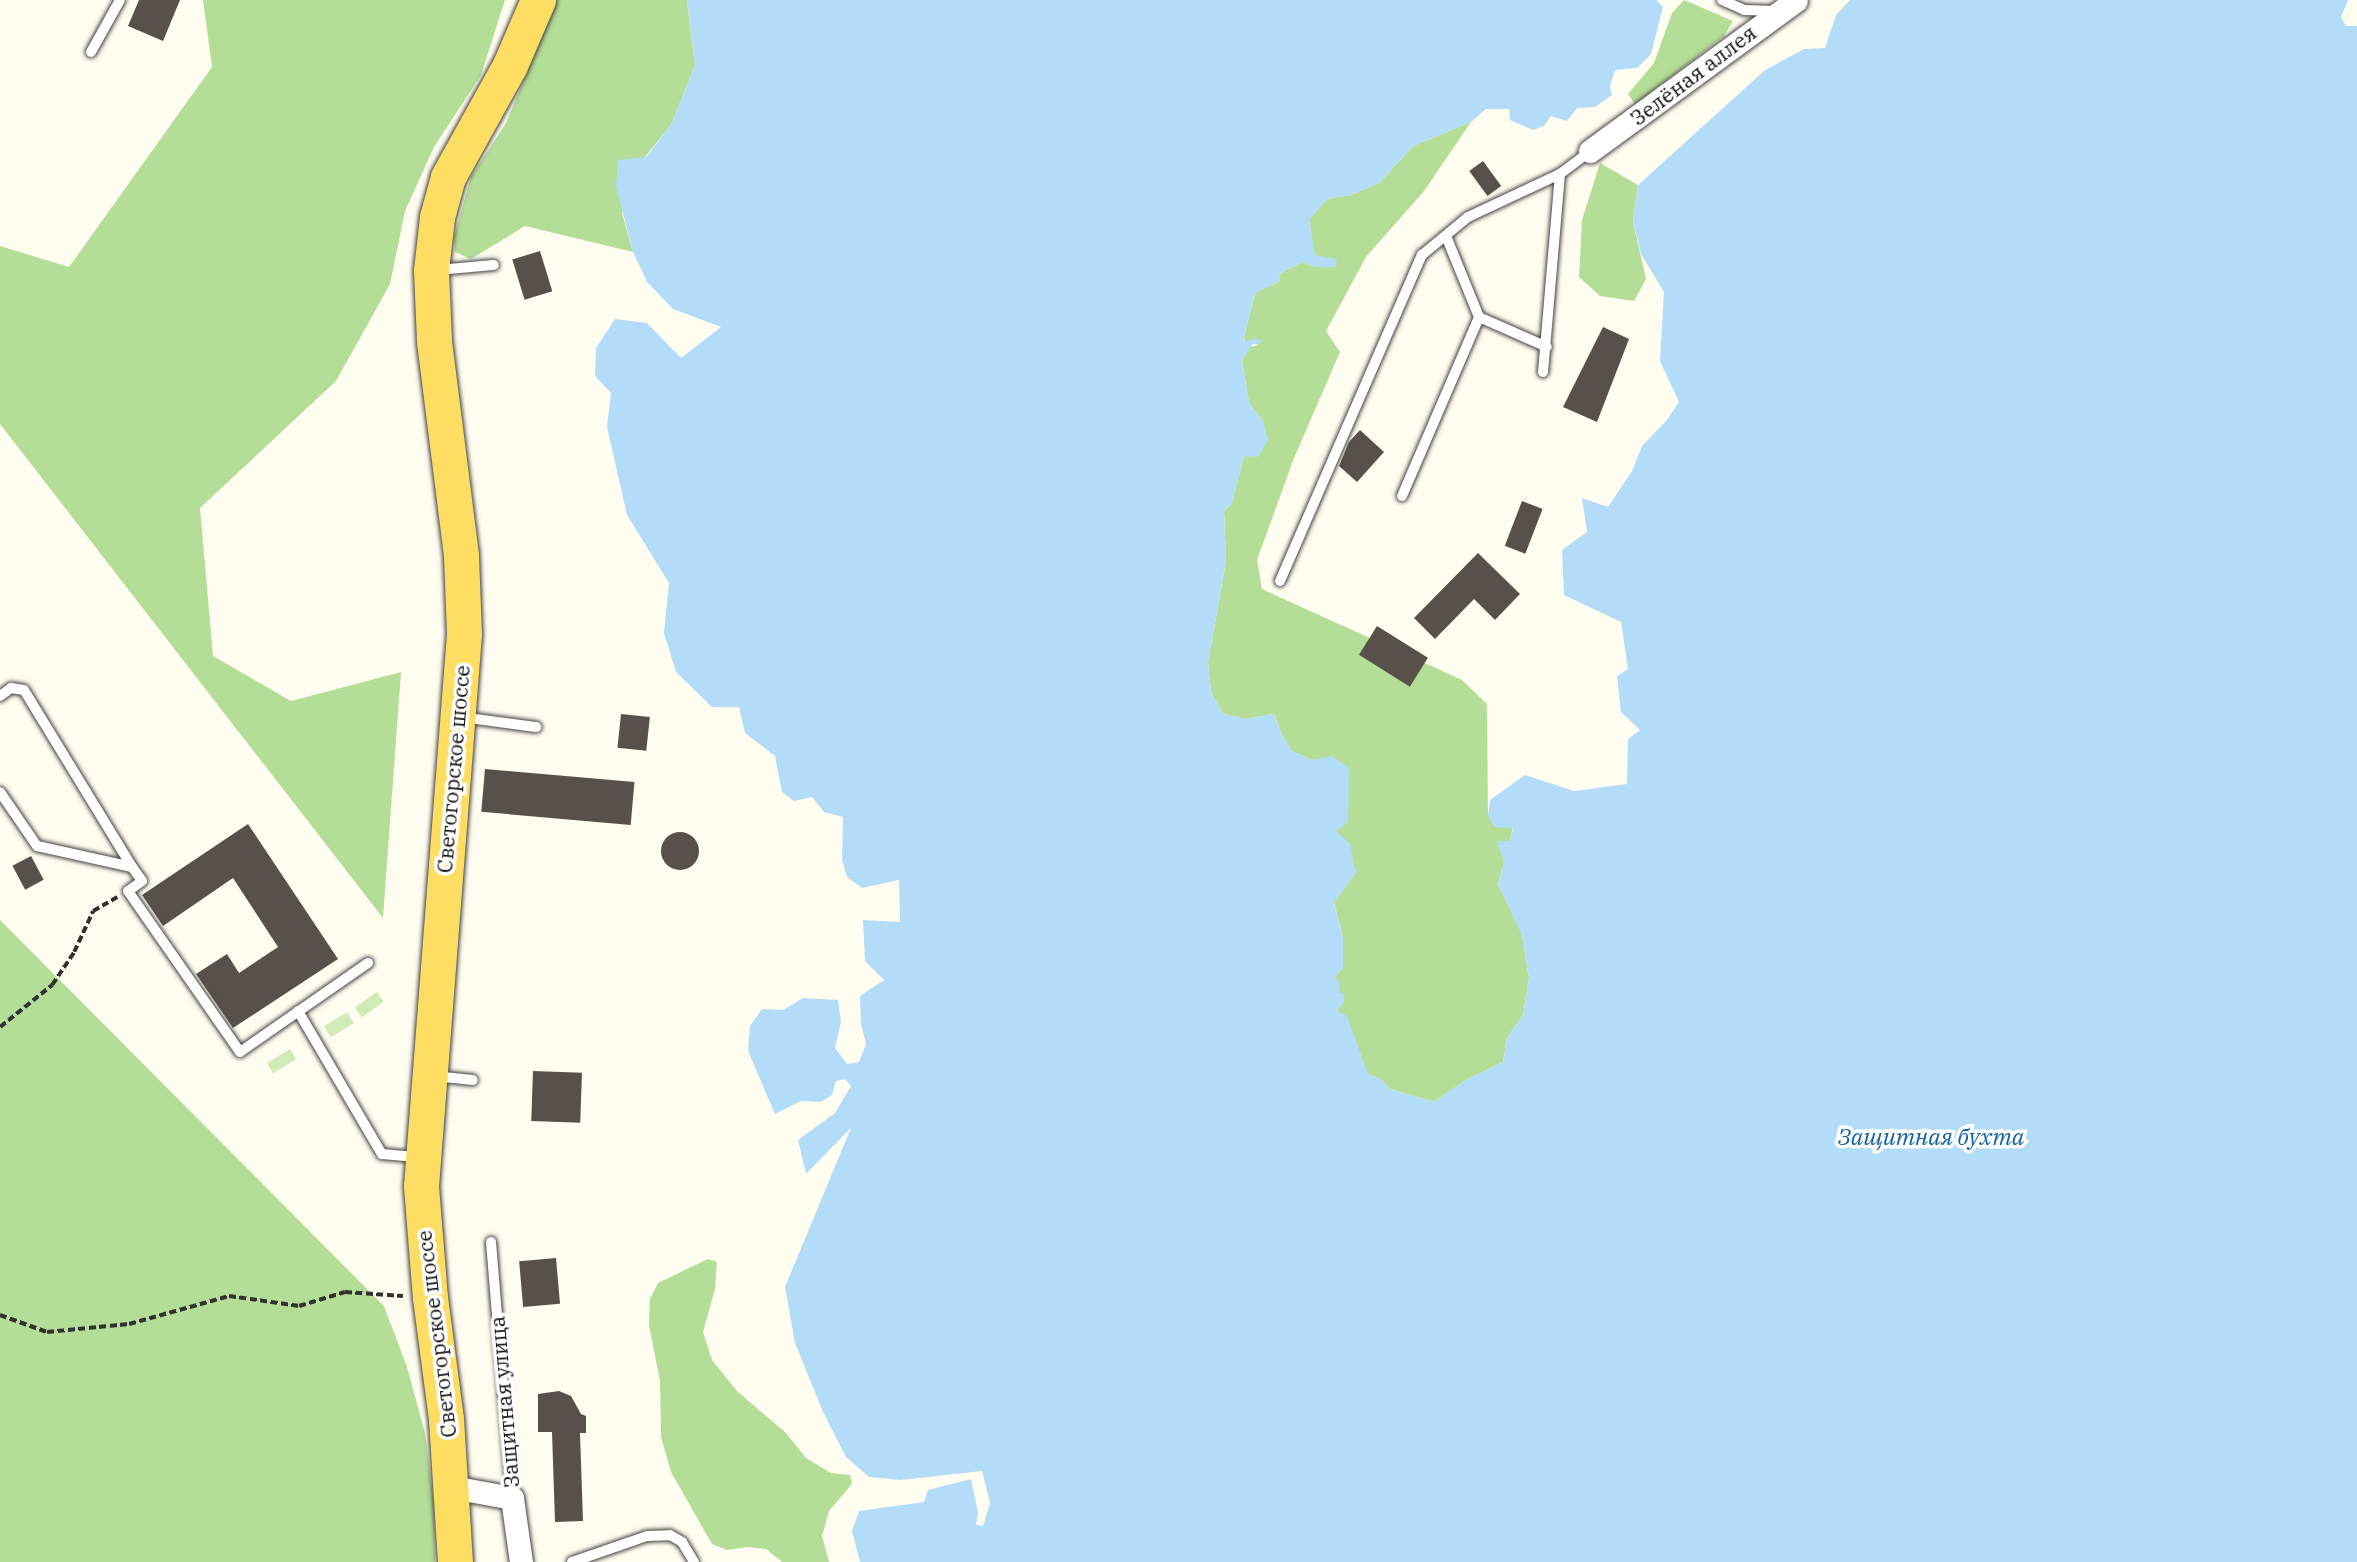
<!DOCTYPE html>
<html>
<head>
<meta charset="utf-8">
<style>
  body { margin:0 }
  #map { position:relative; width:2357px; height:1562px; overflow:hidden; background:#fffdf0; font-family:"IBM Plex Serif",serif }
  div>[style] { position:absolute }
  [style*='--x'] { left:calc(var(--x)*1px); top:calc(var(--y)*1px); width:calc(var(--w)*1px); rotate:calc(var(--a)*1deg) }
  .green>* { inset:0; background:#d1ebb8; transform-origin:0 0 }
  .forest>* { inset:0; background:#b4dd97 }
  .water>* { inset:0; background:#b3dcf8 }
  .building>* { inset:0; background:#58504a; transform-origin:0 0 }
  .round { border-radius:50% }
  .path>* { height:3.5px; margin-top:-1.75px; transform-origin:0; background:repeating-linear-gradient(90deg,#313131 0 7px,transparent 0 10.5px) }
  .roads { filter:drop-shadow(0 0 2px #424242) drop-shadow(0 0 2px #424242) }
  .service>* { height:10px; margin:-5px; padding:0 5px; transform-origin:5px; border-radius:5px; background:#fff }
  .minor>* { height:23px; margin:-11.5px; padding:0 11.5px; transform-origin:11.5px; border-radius:11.5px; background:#fff }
  .primary>* { height:35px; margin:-17.5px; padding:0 17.5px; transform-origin:17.5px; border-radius:17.5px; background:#fddd62 }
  span { translate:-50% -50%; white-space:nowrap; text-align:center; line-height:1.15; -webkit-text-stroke:7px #fff; paint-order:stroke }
  .street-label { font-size:21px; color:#0f0f0f }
  .water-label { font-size:23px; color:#1260a6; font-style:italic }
</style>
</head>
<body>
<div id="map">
  <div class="green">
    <div style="left:377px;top:992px;width:12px;height:27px;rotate:55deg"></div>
    <div style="left:347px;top:1012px;width:13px;height:27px;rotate:58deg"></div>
    <div style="left:290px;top:1049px;width:12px;height:27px;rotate:59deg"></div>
  </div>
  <div class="forest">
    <div style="clip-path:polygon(203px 0,505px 0,481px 75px,434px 147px,405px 211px,390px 284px,336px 381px,200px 508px,213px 656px,291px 701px,401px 672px,383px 918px,0 424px,0 246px,69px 267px,212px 67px)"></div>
    <div style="clip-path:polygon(557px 0,687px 0,695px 65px,671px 125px,645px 157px,622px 213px,633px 252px,525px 226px,471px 259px,455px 252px,454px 237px,471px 177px,506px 123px)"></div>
    <div style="clip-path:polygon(1684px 0,1733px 21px,1724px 36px,1635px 104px,1628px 94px,1654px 63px,1672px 13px)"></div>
    <div style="clip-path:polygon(1471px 122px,1424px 191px,1366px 257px,1326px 331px,1340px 352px,1294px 458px,1257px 560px,1262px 589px,1462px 680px,1487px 704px,1488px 816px,1513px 827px,1510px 841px,1498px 841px,1504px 862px,1498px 884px,1522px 934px,1529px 978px,1523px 1015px,1507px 1038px,1503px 1062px,1466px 1080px,1434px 1102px,1390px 1089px,1380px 1079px,1367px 1074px,1337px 1011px,1339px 992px,1334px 978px,1343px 968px,1343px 938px,1334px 902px,1356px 872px,1336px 831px,1332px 757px,1312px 760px,1292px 751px,1282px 735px,1274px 714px,1246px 719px,1223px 714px,1211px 692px,1208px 662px,1226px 561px,1224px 511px,1232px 503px,1244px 456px,1263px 421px,1249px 403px,1242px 360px,1250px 347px,1259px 345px,1245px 342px,1244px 337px,1255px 293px,1280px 281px,1279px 274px,1302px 262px,1316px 267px,1309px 219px,1327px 199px,1351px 195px,1379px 183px,1413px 146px)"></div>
    <div style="clip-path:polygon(1600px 163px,1638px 185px,1633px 222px,1646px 279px,1634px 301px,1600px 296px,1579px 277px,1582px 220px)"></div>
    <div style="clip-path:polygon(0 920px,384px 1306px,407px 1367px,425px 1433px,434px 1504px,435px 1562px,0 1562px)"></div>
    <div style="clip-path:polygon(708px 1259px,717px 1262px,715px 1289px,703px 1332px,712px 1360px,737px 1391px,786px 1433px,806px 1458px,831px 1473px,850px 1475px,852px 1484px,829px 1511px,822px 1536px,829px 1562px,782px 1562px,766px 1549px,748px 1547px,727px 1550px,712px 1544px,671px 1472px,661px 1437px,660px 1381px,649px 1325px,650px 1299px,658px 1283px)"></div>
  </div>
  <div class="water">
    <div style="clip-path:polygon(687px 0,1656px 0,1663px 7px,1651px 54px,1637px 68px,1615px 70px,1610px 86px,1612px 95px,1595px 107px,1577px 108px,1567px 121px,1551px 116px,1544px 126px,1533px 130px,1510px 120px,1509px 109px,1486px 109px,1471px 122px,1413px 146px,1379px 183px,1351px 195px,1327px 199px,1309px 220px,1315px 255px,1337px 259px,1336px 267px,1316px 267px,1302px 262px,1279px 274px,1280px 281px,1255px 293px,1244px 337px,1245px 342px,1257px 338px,1263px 343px,1253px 344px,1242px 360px,1249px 403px,1263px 421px,1268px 440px,1258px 457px,1244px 456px,1232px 503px,1224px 511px,1226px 561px,1208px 662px,1211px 692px,1223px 714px,1246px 719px,1274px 714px,1282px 735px,1292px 751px,1312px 760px,1332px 756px,1349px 768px,1348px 822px,1336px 831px,1350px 844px,1356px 873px,1334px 903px,1343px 938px,1343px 968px,1334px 978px,1340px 982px,1339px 992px,1344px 994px,1344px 1002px,1337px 1011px,1347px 1016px,1368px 1074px,1380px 1079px,1390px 1089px,1434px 1102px,1466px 1080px,1503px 1062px,1507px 1038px,1523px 1015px,1529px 978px,1522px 935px,1498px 884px,1504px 862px,1497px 841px,1510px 841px,1513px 828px,1494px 827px,1488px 816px,1490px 800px,1525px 775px,1574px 791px,1627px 784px,1628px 739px,1640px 730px,1621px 712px,1617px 676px,1628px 669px,1621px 622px,1564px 595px,1562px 550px,1587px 532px,1582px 498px,1608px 507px,1632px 471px,1642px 446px,1667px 420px,1679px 402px,1660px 361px,1664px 292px,1641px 254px,1633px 222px,1638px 185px,1765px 70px,1804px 49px,1825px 48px,1836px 15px,1850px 0,2348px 0,2341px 17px,2346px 26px,2357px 26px,2357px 1562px,860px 1562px,852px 1531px,859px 1511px,924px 1502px,928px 1490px,971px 1479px,978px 1513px,976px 1525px,983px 1526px,990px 1503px,982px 1471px,901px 1480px,869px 1477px,846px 1457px,823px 1412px,795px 1343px,785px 1287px,851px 1128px,806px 1174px,798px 1140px,835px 1113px,851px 1086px,845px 1079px,836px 1081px,832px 1095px,821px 1102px,801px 1101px,775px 1114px,748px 1051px,750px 1026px,762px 1009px,783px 1010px,803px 998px,838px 1000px,841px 1022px,835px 1048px,847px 1064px,859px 1062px,866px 1044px,861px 1023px,860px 996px,884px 980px,865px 961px,863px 920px,900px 922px,899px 880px,862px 888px,847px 877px,842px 860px,843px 817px,824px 812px,812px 797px,794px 801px,782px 792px,775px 756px,745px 733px,739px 707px,712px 707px,676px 672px,664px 633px,669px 583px,627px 515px,607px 427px,611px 393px,595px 376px,596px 348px,615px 319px,647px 323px,681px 358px,721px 327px,673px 309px,647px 282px,633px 252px,616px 187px,618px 160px,646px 157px,671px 125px,695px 65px)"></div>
  </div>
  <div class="building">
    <div style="clip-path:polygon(139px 0,180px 0,163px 41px,128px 26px)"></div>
    <div style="left:1483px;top:161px;width:31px;height:17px;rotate:54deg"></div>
    <div style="left:540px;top:251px;width:42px;height:29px;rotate:73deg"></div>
    <div style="clip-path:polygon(1603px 327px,1629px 339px,1597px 422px,1563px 407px)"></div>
    <div style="clip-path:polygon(1360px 430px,1384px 452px,1357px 482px,1339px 466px,1349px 442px)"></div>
    <div style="left:1522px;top:501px;width:22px;height:48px;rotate:21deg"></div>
    <div style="clip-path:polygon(1478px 553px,1520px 594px,1495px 620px,1474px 599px,1435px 639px,1414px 618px)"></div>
    <div style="left:1377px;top:626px;width:60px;height:34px;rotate:32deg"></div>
    <div style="left:621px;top:714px;width:29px;height:34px;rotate:6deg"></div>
    <div style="left:485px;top:769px;width:150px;height:43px;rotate:5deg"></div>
    <div style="clip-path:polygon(248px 824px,338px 959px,233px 1028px,196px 974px,227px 954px,239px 973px,278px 947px,233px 878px,163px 926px,142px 895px)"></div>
    <div class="round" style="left:661px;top:832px;width:38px;height:38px"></div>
    <div style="left:31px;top:856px;width:27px;height:21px;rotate:62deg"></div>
    <div style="left:533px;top:1071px;width:49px;height:50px;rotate:2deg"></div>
    <div style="left:556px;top:1258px;width:46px;height:37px;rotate:85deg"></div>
    <div style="clip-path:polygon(559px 1391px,571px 1396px,581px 1414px,586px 1416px,586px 1433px,580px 1433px,583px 1521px,555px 1522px,552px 1432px,538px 1432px,538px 1394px)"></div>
  </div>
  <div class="path">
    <div style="--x:0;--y:1027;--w:67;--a:-38.9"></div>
    <div style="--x:52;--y:985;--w:40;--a:-56"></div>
    <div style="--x:74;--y:952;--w:45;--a:-65.1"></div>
    <div style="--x:93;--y:911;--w:28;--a:-30"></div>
    <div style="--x:0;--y:1315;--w:50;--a:19.9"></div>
    <div style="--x:47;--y:1332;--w:82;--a:-5.6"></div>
    <div style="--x:129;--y:1324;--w:104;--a:-15.6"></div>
    <div style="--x:229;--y:1296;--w:71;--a:8.1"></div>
    <div style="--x:299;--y:1306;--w:48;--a:-16.9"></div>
    <div style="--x:345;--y:1292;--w:58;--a:3.9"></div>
  </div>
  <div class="roads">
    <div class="service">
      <div style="--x:1722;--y:0;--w:24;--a:24"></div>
      <div style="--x:1744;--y:10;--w:31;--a:2"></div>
      <div style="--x:91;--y:52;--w:60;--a:-60.9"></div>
      <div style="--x:1446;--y:236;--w:87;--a:67.8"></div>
      <div style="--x:1479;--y:317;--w:74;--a:23.8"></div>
      <div style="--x:437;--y:270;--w:57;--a:-5"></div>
      <div style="--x:1543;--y:372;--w:199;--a:-85.1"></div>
      <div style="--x:1402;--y:496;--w:195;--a:-66.7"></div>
      <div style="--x:1280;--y:581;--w:356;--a:-66.5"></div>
      <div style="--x:1422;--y:255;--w:60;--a:-39.6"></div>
      <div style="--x:1468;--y:217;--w:102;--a:-25.1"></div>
      <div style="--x:1560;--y:174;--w:38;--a:-37"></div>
      <div style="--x:0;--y:696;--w:14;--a:-36"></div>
      <div style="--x:11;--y:688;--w:13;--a:9"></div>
      <div style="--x:24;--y:690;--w:207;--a:58.6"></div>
      <div style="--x:132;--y:867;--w:97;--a:-167.5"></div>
      <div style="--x:37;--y:846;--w:65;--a:-124.4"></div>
      <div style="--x:461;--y:717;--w:76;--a:7.6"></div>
      <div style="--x:132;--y:867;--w:17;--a:54"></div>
      <div style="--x:142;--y:881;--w:17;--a:144"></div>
      <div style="--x:128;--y:891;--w:196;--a:55.2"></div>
      <div style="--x:240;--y:1052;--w:156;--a:-34.8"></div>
      <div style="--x:298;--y:1011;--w:166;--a:59.6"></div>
      <div style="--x:382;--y:1154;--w:37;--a:5"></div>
      <div style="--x:434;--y:1076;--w:39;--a:6"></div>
      <div style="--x:491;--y:1242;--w:257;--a:85.3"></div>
      <div style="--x:572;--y:1562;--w:79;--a:-19.1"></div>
      <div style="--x:647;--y:1536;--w:23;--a:-2"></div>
      <div style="--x:670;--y:1535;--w:14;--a:30"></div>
      <div style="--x:682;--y:1542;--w:23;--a:59"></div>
    </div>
    <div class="minor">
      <div style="--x:1590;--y:151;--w:255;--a:-36.2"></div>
      <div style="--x:452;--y:1487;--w:61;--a:10.4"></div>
      <div style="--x:512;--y:1498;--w:65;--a:82"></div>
    </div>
    <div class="primary">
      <div style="--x:455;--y:1562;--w:143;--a:-93.6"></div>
      <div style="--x:446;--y:1419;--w:122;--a:-97.5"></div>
      <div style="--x:430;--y:1298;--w:112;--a:-94.6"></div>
      <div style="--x:421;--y:1186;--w:554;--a:-85.55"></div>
      <div style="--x:464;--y:634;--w:79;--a:-92.2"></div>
      <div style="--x:461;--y:555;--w:217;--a:-97.2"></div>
      <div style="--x:434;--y:340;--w:70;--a:-92.5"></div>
      <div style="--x:431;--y:270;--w:53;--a:-83.5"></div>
      <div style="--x:437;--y:217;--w:41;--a:-74.6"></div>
      <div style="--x:448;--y:177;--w:128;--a:-61"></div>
      <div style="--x:510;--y:65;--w:71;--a:-66.7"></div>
    </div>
  </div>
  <div class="street-label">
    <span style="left:1693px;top:75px;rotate:-37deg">Зелёная аллея</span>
    <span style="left:453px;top:769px;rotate:-85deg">Светогорское шоссе</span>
    <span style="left:436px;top:1334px;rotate:-97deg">Светогорское шоссе</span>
    <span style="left:504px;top:1402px;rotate:-95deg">Защитная улица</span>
  </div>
  <div class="water-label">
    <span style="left:1931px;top:1136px">Защитная бухта</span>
  </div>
</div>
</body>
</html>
